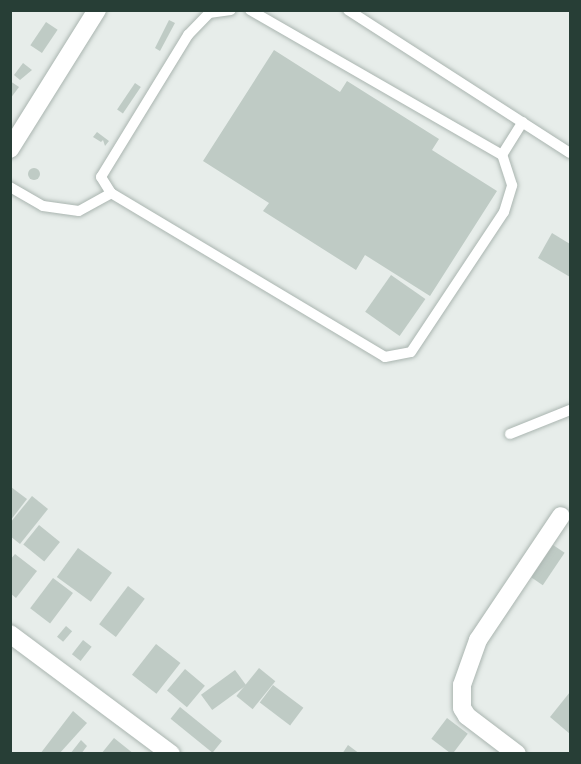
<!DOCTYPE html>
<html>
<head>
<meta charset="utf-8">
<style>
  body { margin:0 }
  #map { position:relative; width:581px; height:764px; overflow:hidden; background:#e7edea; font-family:Arial,sans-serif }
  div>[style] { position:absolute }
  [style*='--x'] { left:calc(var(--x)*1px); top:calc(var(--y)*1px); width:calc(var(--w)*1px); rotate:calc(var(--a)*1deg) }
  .building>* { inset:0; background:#bfcbc5; transform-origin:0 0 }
  .round { border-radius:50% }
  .roads { filter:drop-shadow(0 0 2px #aab5b0) drop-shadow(0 0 2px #aab5b0) }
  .lane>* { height:10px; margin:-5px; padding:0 5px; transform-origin:5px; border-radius:5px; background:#fff }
  .street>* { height:18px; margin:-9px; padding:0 9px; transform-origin:9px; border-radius:9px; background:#fff }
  span { translate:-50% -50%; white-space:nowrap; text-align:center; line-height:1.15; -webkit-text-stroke:4.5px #f7faf8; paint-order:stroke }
  .frame { position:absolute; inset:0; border:12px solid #273e36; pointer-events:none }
</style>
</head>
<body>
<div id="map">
  <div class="building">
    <div style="clip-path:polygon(169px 20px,175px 23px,160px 51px,155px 48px)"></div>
    <div style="left:46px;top:22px;width:14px;height:28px;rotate:34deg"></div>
    <div style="clip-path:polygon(274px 50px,340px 92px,347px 81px,439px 139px,432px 150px,497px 191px,430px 296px,365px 255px,356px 270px,263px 211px,269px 203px,203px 161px)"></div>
    <div style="clip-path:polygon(23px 63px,32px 70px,20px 80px,14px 75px)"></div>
    <div style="clip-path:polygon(10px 81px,19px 87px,10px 99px)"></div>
    <div style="left:135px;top:83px;width:7px;height:32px;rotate:34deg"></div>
    <div style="clip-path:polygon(97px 132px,109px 141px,105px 146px,103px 140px,101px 142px,93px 137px)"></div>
    <div class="round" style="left:28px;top:168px;width:12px;height:12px"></div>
    <div style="clip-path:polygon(552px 233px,570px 244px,570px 277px,538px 258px)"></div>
    <div style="left:391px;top:275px;width:42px;height:45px;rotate:35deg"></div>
    <div style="clip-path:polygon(11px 487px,27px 499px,10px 521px,10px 488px)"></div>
    <div style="clip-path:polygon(32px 496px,48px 509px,20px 544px,10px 536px,10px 523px)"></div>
    <div style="left:39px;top:525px;width:27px;height:25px;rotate:39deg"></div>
    <div style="left:553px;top:545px;width:14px;height:39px;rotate:34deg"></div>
    <div style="left:78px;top:548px;width:42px;height:36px;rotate:36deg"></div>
    <div style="clip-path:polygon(15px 554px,37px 571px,16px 598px,10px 593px,10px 560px)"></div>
    <div style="left:53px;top:578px;width:25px;height:38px;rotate:37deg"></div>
    <div style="left:128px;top:586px;width:21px;height:48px;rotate:37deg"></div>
    <div style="left:66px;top:626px;width:8px;height:14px;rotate:40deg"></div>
    <div style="left:83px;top:640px;width:11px;height:18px;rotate:38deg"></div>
    <div style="left:156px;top:644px;width:31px;height:39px;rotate:38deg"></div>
    <div style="left:259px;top:668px;width:21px;height:36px;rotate:39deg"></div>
    <div style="left:185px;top:669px;width:26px;height:28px;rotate:40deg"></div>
    <div style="left:235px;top:670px;width:19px;height:42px;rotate:54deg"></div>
    <div style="left:273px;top:685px;width:38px;height:22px;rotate:37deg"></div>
    <div style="clip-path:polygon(570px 692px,570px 734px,550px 717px)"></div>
    <div style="left:180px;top:707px;width:54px;height:15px;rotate:39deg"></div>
    <div style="clip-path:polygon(73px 711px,87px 723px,59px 754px,40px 754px)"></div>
    <div style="left:447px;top:718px;width:26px;height:26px;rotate:37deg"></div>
    <div style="clip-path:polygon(114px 738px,134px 754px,101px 754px)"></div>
    <div style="clip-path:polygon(81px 740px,87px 746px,81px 754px,70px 754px)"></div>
    <div style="clip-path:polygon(348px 745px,360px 754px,342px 754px)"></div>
  </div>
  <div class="roads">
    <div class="lane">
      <div style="--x:250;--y:10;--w:291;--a:29.9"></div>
      <div style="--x:502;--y:155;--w:39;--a:-58"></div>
      <div style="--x:348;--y:10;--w:264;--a:32.8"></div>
      <div style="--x:10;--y:187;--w:38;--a:30"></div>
      <div style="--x:43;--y:206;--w:36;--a:8"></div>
      <div style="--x:79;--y:211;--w:37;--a:-29"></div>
      <div style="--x:111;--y:193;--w:319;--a:30.9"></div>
      <div style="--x:385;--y:357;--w:26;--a:-11"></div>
      <div style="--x:411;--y:352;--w:168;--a:-56.4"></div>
      <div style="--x:504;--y:212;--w:28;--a:-73"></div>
      <div style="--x:512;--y:185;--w:32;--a:-108"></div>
      <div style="--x:111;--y:193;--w:19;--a:-122"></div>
      <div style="--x:101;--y:177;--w:167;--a:-58.5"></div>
      <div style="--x:188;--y:35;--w:30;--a:-46"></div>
      <div style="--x:209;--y:13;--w:22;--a:-8"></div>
      <div style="--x:510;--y:434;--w:65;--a:-21.8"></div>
    </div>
    <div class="street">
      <div style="--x:10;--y:149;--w:164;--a:-58"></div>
      <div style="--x:10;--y:634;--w:201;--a:36.7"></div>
      <div style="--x:517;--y:754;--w:63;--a:-142.8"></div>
      <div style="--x:467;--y:716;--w:9;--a:-122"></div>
      <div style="--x:462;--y:708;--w:23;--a:-90"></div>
      <div style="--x:462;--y:685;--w:48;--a:-70.4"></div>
      <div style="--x:478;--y:640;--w:149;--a:-56.2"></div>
    </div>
  </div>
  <div class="frame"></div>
</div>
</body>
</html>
